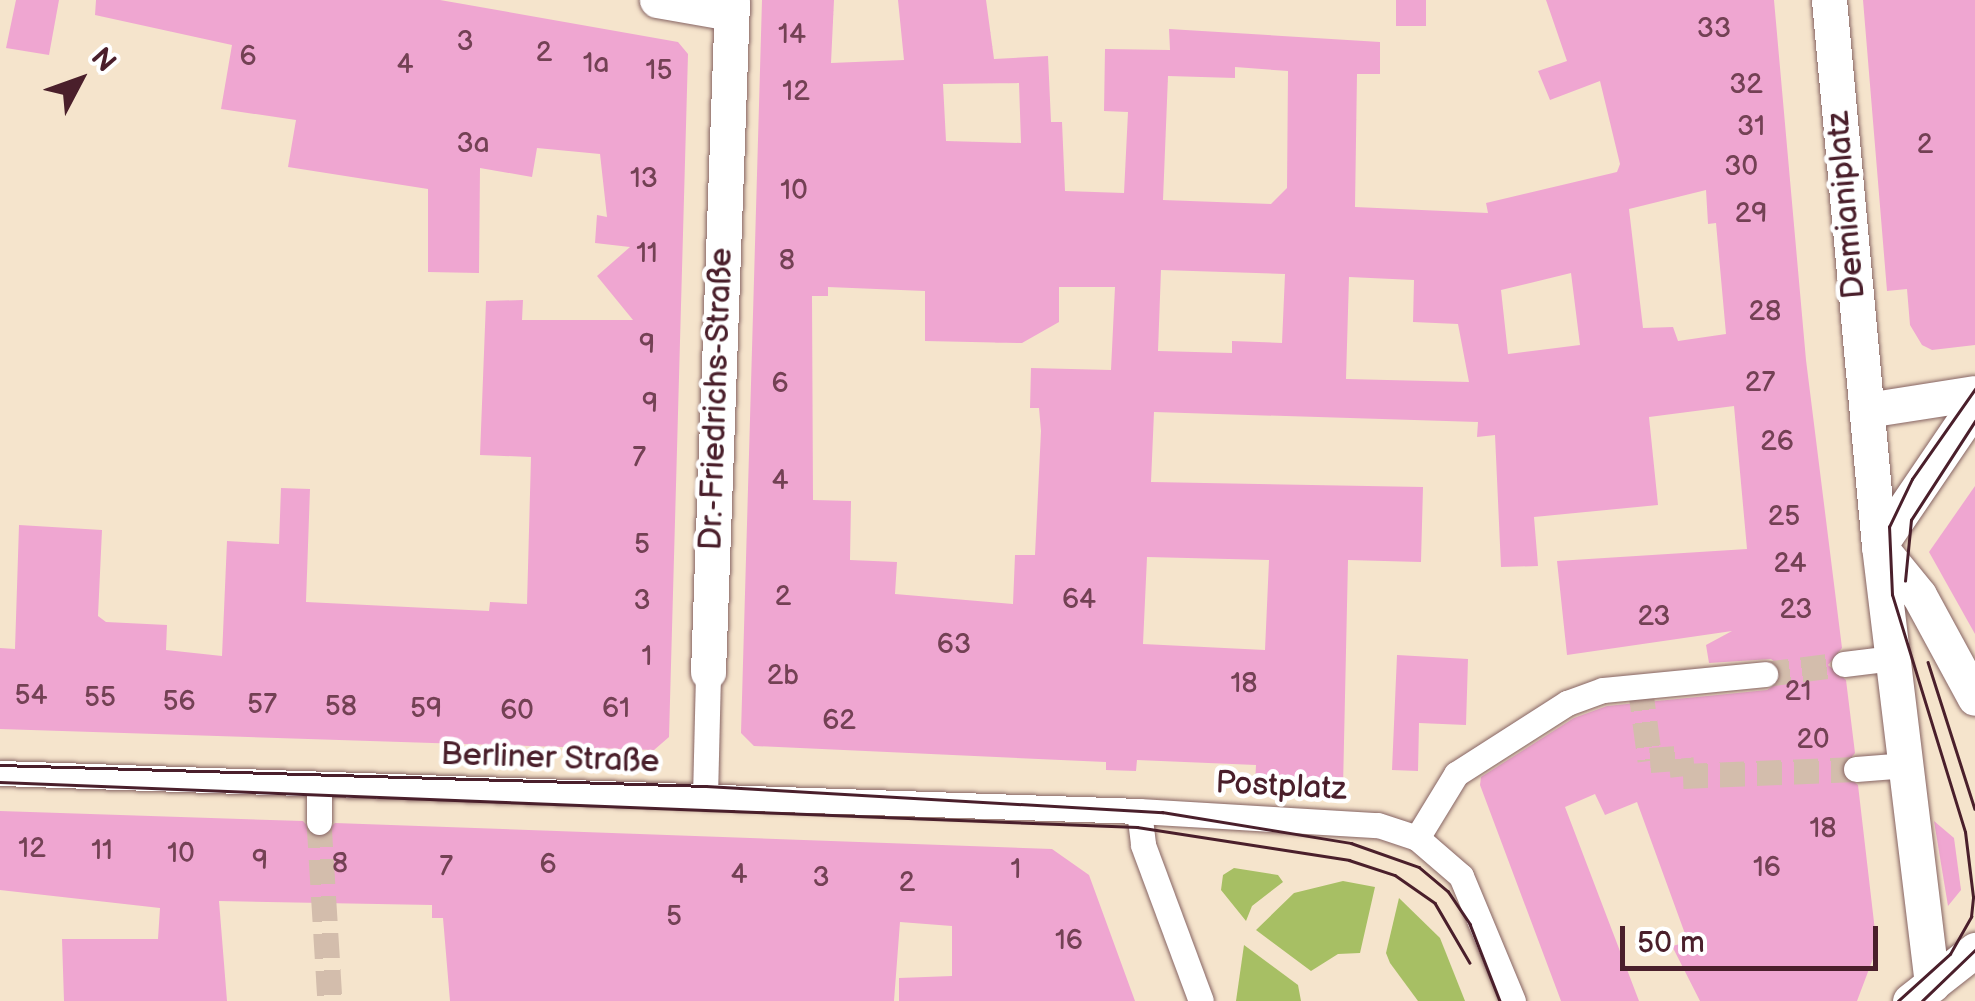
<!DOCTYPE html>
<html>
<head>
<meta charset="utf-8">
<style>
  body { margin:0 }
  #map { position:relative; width:1975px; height:1001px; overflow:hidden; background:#f5e4cc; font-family:"Balsamiq Sans",sans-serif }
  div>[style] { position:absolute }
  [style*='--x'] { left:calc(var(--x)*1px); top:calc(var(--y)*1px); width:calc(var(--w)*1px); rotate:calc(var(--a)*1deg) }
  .green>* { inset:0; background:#a7bf64 }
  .building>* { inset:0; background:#efa6d1; transform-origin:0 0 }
  .pedestrian-tunnel>* { height:25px; margin-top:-12.5px; transform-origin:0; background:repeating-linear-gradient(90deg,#d3bdac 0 25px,transparent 0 37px) }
  .roads { filter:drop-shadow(0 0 2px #866463) drop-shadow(0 0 2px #866463) }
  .pedestrian>* { height:25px; margin:-12.5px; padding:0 12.5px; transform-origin:12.5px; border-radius:12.5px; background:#fff }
  .minor>* { height:35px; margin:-17.5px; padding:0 17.5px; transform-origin:17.5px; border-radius:17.5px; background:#fff }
  .tram>* { height:2.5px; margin:-1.25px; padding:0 1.25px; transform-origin:1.25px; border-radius:1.25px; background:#4a1f2b }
  span { translate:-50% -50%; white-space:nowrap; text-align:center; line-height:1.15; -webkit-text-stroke:9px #fff; paint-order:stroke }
  .number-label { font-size:28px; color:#734154 }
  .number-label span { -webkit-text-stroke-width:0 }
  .street-label { font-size:32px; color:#4a1f2b }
  .north { position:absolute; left:30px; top:30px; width:100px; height:100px; -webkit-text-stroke:8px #fff; paint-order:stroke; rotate:49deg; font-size:28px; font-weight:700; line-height:40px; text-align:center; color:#4a1f2b }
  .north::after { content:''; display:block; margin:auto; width:35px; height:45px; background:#4a1f2b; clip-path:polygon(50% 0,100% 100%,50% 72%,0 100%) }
  .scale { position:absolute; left:1620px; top:926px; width:258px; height:45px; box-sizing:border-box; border:5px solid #4a1f2b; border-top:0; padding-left:12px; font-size:30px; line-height:35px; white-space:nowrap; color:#4a1f2b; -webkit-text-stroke:8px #fff; paint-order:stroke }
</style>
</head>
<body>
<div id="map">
  <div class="green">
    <div style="clip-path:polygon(1234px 868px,1278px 875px,1283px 882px,1252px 906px,1246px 921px,1221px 890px,1223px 875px)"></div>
    <div style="clip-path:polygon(1343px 881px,1375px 887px,1360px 953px,1338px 954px,1311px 971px,1256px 930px,1294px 893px)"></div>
    <div style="clip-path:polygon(1399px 898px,1440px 938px,1465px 1001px,1418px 1001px,1390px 963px,1386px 953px)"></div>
    <div style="clip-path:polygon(1244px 945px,1298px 985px,1301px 1001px,1236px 1001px)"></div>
  </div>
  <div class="building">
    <div style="clip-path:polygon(16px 0,59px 0,49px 55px,6px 48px)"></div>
    <div style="clip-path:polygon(96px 0,440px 0,678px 42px,688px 54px,669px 737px,654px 750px,0 729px,0 648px,15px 649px,19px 525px,102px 530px,98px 616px,106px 622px,167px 625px,166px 650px,222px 656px,227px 541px,279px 544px,281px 488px,310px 489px,306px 602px,489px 611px,490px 602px,527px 604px,531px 457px,480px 455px,486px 301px,523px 300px,522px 320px,633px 320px,597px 276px,630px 247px,595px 243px,597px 215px,607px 217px,600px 154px,537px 148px,532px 177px,480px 168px,479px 273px,428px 272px,428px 189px,288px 167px,296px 120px,221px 109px,232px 45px,95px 15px)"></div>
    <div style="clip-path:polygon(evenodd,762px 0,834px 0,831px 63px,904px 60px,898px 0,986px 0,994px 59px,1048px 56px,1051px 122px,1062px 122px,1065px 191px,1124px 193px,1128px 112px,1104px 111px,1105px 49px,1170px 50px,1169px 29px,1380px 42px,1380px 74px,1357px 74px,1355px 207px,1488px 213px,1486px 203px,1617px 172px,1620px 164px,1600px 81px,1550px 100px,1538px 71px,1567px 61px,1546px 0,1774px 0,1806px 360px,1842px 648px,1828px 665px,1846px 680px,1855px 753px,1840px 771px,1858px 785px,1877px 948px,1857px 1001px,1700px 1001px,1672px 946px,1688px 942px,1637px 802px,1605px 815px,1595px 794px,1565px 807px,1639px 1001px,1561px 1001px,1480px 785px,1481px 777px,1574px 718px,1607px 706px,1767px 690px,1779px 682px,1779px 665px,1771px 659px,1709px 663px,1706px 645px,1732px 631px,1567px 655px,1557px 561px,1747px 549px,1734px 406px,1649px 417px,1658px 505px,1534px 517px,1538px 566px,1501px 567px,1495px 435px,1477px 437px,1478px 422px,1154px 412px,1151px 482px,1423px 487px,1421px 562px,1348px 560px,1343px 788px,1255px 784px,1256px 765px,1137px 760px,1136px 771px,1106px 770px,1106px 762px,754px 746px,741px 733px,762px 0,1235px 67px,1288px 71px,1287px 188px,1271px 204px,1163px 200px,1168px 76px,1235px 78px,1235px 67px,762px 0,1019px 83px,1021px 143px,946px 141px,943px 84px,1019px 83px,762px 0,1706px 190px,1708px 224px,1716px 223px,1726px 334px,1678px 341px,1673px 327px,1643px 328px,1629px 209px,1706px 190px,762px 0,1161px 270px,1285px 274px,1282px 343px,1232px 341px,1232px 353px,1158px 351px,1161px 270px,762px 0,1571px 273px,1580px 345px,1508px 354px,1501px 290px,1571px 273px,762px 0,1349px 277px,1414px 280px,1413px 322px,1458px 324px,1469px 382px,1346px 379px,1349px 277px,762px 0,828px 287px,925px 291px,925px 341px,1022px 343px,1059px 322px,1059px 287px,1115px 287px,1111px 370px,1031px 368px,1030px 408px,1039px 408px,1041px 431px,1035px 555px,1015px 555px,1013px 604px,895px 594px,897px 562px,850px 560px,851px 501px,813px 500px,812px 296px,828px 296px,828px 287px,762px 0,1147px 557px,1269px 560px,1265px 650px,1143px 644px,1147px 557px)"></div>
    <div style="left:1396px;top:0;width:30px;height:26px"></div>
    <div style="clip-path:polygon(1863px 0,1975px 0,1975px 345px,1932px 350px,1922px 345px,1910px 325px,1907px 289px,1887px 291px)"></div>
    <div style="clip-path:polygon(1975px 486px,1975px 634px,1929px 552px)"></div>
    <div style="clip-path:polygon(1397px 655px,1468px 659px,1466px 725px,1419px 723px,1418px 771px,1392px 770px)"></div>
    <div style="clip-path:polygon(0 811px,303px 821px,318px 838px,335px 823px,1052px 849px,1089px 875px,1135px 1001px,899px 1001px,899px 978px,952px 976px,952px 926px,900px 922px,894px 1001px,450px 1001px,443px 918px,432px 918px,432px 905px,219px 901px,227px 1001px,64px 1001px,62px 939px,158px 939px,160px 908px,0 890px)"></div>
    <div style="clip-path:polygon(1934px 821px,1954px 838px,1961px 890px,1948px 906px)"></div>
  </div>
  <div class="pedestrian-tunnel">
    <div style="--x:1765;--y:674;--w:80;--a:-7.2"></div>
    <div style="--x:1640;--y:685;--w:76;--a:82.4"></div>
    <div style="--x:1650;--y:760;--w:31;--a:-4"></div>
    <div style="--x:1681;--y:758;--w:18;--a:84"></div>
    <div style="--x:1683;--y:776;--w:173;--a:-2.3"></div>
    <div style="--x:319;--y:822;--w:179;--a:86.5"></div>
  </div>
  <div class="roads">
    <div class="pedestrian">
      <div style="--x:1844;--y:664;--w:49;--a:-7"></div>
      <div style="--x:1856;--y:769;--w:51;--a:-4.5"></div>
      <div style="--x:0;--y:773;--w:1140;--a:1.91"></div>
      <div style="--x:1139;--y:811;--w:239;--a:3.4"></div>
      <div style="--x:1378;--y:825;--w:41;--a:18.4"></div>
      <div style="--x:1417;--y:838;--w:58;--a:40.8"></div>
      <div style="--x:1461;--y:876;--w:135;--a:67.4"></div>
      <div style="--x:319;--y:784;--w:38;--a:90"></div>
      <div style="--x:705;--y:797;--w:125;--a:-88.6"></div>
      <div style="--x:1139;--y:811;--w:34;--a:83"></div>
      <div style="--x:1143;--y:845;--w:166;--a:69.6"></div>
      <div style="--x:1417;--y:838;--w:75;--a:-58.6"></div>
      <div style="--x:1456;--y:774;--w:132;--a:-32.6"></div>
      <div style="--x:1567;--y:703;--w:38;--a:-20"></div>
      <div style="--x:1603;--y:690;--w:163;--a:-5.6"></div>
    </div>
    <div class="minor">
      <div style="--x:657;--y:0;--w:75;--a:10"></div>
      <div style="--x:1829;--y:0;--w:548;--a:84.77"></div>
      <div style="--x:1879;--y:546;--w:442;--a:83.1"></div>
      <div style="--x:1867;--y:410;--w:109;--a:-8.9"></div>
      <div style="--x:1879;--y:546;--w:63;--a:50.8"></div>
      <div style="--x:1919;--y:595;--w:117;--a:61.5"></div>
      <div style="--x:1879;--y:546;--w:171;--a:-55.8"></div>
      <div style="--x:708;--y:672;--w:672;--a:-87.95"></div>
      <div style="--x:1910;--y:1001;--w:83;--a:-38.1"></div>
    </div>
  </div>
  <div class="tram">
    <div style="--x:1905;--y:581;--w:61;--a:-84.4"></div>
    <div style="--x:1911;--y:520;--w:118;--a:-57.1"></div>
    <div style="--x:1928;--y:662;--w:154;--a:72.3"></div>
    <div style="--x:0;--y:765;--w:706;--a:1.7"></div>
    <div style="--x:706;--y:786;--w:457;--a:3.3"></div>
    <div style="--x:1162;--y:812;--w:192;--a:9.3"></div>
    <div style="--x:1351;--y:843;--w:72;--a:19.4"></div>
    <div style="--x:1419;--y:867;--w:38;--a:40"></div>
    <div style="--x:1448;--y:891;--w:40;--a:56"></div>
    <div style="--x:1470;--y:924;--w:83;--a:68.7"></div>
    <div style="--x:0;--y:782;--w:1138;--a:2.27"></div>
    <div style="--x:1137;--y:827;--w:215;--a:8.8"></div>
    <div style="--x:1349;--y:860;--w:48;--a:18.1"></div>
    <div style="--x:1395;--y:875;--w:49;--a:35"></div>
    <div style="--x:1435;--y:903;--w:69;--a:59.7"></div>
    <div style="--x:1898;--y:1001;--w:70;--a:-42.1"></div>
    <div style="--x:1950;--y:954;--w:43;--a:-60.4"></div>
    <div style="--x:1971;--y:917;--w:20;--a:-84"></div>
    <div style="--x:1973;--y:897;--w:65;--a:-97"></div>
    <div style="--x:1965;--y:832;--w:248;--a:-107.1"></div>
    <div style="--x:1892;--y:595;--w:68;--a:-92.5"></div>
    <div style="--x:1889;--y:527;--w:53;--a:-64.4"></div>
    <div style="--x:1912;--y:479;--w:110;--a:-55"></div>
    <div style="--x:1922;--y:1001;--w:74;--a:-43.9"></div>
  </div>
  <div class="number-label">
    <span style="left:1714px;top:29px">33</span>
    <span style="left:792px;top:35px">14</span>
    <span style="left:465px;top:42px">3</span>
    <span style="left:544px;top:53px">2</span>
    <span style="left:248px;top:57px">6</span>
    <span style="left:596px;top:64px">1a</span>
    <span style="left:405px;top:65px">4</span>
    <span style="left:659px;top:71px">15</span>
    <span style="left:1746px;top:85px">32</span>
    <span style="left:796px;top:92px">12</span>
    <span style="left:1751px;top:127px">31</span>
    <span style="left:473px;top:144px">3a</span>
    <span style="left:1925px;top:145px">2</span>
    <span style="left:1741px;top:167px">30</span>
    <span style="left:644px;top:179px">13</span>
    <span style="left:794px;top:191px">10</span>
    <span style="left:1751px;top:214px">29</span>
    <span style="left:647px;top:254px">11</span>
    <span style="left:787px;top:261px">8</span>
    <span style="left:1765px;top:312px">28</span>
    <span style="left:647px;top:345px">9</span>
    <span style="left:1760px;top:383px">27</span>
    <span style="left:780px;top:384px">6</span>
    <span style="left:650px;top:404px">9</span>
    <span style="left:1777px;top:442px">26</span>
    <span style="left:639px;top:458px">7</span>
    <span style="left:780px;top:481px">4</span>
    <span style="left:1784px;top:517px">25</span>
    <span style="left:642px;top:545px">5</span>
    <span style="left:1790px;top:564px">24</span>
    <span style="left:783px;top:597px">2</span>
    <span style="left:1079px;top:600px">64</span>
    <span style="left:642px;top:601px">3</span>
    <span style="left:1796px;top:610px">23</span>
    <span style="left:1654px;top:617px">23</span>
    <span style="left:954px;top:645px">63</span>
    <span style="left:647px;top:657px">1</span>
    <span style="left:783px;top:676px">2b</span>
    <span style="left:1244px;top:684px">18</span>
    <span style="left:1798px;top:692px">21</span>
    <span style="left:31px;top:696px">54</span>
    <span style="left:100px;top:698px">55</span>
    <span style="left:179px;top:702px">56</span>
    <span style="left:262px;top:705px">57</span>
    <span style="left:341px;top:707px">58</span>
    <span style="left:426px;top:709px">59</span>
    <span style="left:616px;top:709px">61</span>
    <span style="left:517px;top:711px">60</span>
    <span style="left:839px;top:721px">62</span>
    <span style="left:1813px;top:740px">20</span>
    <span style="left:1823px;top:829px">18</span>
    <span style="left:32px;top:849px">12</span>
    <span style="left:102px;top:851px">11</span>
    <span style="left:181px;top:854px">10</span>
    <span style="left:260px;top:861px">9</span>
    <span style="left:340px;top:864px">8</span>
    <span style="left:548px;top:865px">6</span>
    <span style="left:446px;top:867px">7</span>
    <span style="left:1767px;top:868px">16</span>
    <span style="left:1016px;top:870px">1</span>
    <span style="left:739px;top:875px">4</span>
    <span style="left:821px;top:878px">3</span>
    <span style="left:907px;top:883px">2</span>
    <span style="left:674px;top:917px">5</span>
    <span style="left:1069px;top:941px">16</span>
  </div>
  <div class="street-label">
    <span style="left:1847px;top:205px;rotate:-95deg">Demianiplatz</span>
    <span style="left:717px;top:399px;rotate:-88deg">Dr.-Friedrichs-Straße</span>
    <span style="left:550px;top:759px;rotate:2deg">Berliner Straße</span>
    <span style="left:1281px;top:787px;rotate:3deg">Postplatz</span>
  </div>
  <div class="north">N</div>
  <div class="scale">50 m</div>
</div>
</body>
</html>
